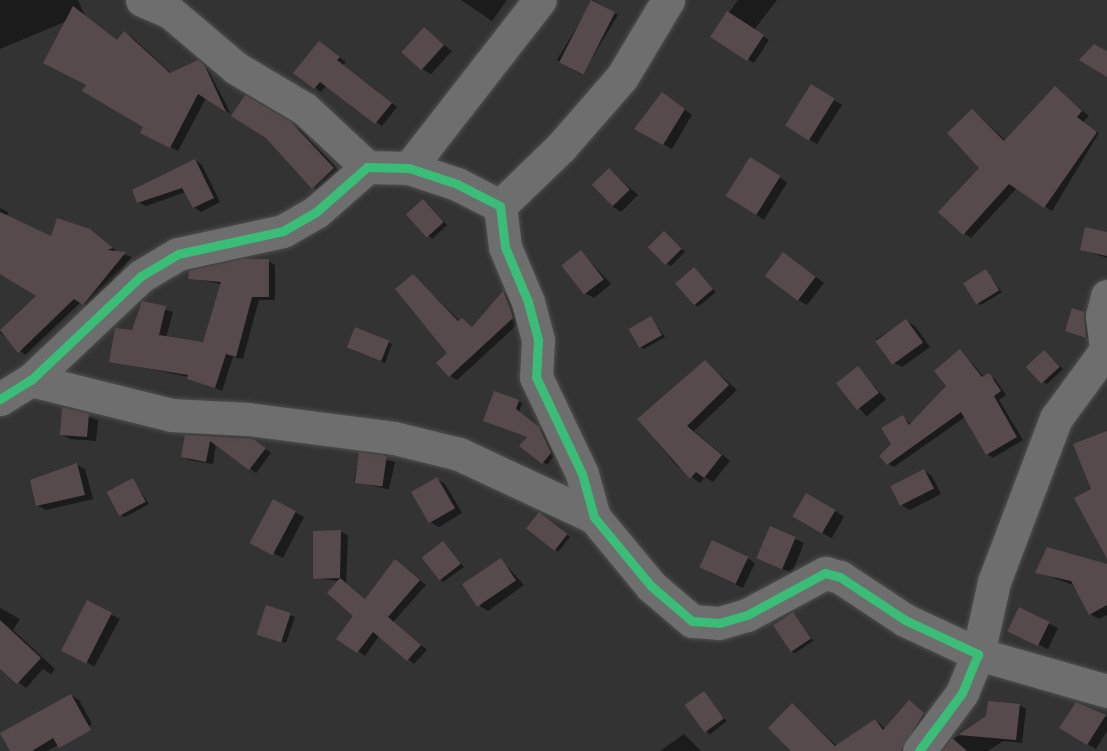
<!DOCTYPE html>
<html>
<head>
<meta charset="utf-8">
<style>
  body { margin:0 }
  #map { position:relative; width:1107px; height:751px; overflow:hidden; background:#333; font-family:"Playfair Display",serif }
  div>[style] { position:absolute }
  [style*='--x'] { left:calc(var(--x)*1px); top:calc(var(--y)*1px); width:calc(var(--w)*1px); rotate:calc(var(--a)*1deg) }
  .shadow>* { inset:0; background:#0007; transform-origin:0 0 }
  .building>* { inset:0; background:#574a4d; transform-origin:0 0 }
  .roads { filter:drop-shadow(0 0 2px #4f4f4e) drop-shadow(0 0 2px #4f4f4e) }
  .minor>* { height:33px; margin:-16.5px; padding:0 16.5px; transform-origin:16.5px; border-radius:16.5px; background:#6e6e6e }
  .cycleway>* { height:9px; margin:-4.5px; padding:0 4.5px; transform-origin:4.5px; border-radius:4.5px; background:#3abd76 }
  span { translate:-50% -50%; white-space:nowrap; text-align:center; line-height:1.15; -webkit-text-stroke:6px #282a28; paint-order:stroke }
</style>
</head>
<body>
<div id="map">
  <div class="shadow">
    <div style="clip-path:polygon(0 0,78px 0,85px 16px,118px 41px,125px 33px,132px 37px,172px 74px,198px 62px,206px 66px,231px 114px,206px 98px,178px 151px,142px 132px,145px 126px,87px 84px,67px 21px,0 49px)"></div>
    <div style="clip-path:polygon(461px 0,507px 0,492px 21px)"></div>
    <div style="left:593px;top:0;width:29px;height:70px;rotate:31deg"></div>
    <div style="clip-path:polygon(738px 0,777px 0,754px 30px,769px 40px,754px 63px,712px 37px)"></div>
    <div style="clip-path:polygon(424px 29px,452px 51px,431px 74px,422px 69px)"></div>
    <div style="clip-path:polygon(326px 47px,346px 62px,343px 65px,397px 107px,382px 126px,327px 85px,321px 92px,296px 73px)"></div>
    <div style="clip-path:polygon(812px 86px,842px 105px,817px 144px,808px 139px)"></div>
    <div style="clip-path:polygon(1055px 88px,1089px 116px,1083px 122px,1099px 133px,1052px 211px,1017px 188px,971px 238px,964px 233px,981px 168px,972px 110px,1006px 141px)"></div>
    <div style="clip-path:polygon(245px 97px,300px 129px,342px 174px,322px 192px,313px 187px,267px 137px)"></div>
    <div style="clip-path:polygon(670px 98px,692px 115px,672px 149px,636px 128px)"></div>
    <div style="left:750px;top:159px;width:44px;height:44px;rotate:32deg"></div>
    <div style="clip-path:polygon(195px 160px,202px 165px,220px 202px,201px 212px,194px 207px,186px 192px,146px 206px,138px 202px)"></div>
    <div style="clip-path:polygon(610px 170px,638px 195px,621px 212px,613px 207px)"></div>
    <div style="clip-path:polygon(427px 203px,447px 225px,432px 239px,408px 214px)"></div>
    <div style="clip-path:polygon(0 208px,8px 212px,7px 217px,52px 238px,97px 235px,119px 253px,132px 257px,90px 308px,81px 302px,25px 355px,0 332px,38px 296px,0 241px)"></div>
    <div style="clip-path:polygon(664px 233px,685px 252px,671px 266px,667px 264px)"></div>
    <div style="clip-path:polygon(1107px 233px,1107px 258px,1081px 249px)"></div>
    <div style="clip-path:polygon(581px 252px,611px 284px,594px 298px,585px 293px)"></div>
    <div style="clip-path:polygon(792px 259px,824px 283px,807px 305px,798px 300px)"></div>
    <div style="clip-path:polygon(268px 261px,275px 265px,275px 300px,259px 300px,243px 359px,233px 357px,222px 391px,189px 377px,111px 361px,133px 332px,143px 303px,173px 312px,166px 338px,205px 344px,221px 284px,190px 278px)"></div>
    <div style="clip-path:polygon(694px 269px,716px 292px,698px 307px,695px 305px)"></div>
    <div style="clip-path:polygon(986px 271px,1002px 292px,981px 305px,977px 303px)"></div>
    <div style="clip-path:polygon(413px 276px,460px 321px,474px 328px,504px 293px,510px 297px,520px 322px,457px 380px,450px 376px,449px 353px)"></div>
    <div style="clip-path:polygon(1083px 314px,1087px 316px,1089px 339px,1066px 331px)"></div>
    <div style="clip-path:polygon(651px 317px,665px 337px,644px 349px,640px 347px)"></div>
    <div style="clip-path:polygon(906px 321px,915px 326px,930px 347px,902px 367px,893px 362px,876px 339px)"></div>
    <div style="clip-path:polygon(388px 342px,392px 344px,385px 363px,352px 350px)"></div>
    <div style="clip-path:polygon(961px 351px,985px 378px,995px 379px,1006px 395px,999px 400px,1023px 440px,993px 458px,987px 454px,965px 417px,894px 467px,888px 464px,903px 417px,912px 425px,948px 387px)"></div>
    <div style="clip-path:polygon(1045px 352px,1063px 369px,1047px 384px,1043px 382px)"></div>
    <div style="clip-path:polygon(705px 362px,737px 390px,694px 431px,730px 461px,713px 482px,705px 477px,700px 483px,677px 466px,639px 420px)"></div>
    <div style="left:858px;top:368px;width:42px;height:26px;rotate:48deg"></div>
    <div style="clip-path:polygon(518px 401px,522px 403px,519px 412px,543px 431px,554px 456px,547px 465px,521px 446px,528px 437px,489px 423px)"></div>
    <div style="clip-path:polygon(63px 409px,98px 420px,96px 441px,70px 439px,61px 434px)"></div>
    <div style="clip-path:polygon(186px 436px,260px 444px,271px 453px,256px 473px,216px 444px,213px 464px,189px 460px,183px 456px)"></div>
    <div style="left:360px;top:454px;width:36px;height:28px;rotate:13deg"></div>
    <div style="clip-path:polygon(77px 465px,85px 469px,93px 499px,46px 510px,38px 506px)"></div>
    <div style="clip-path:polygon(924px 471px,932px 476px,941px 494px,910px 510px,901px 505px)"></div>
    <div style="clip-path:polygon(437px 479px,445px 484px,462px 513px,439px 527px,430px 522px)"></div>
    <div style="clip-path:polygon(133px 480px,149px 504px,125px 517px,121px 515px)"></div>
    <div style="left:807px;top:495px;width:43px;height:25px;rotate:30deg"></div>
    <div style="clip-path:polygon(295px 512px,304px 517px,283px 558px,261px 547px)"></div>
    <div style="clip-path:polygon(543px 516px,570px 537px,558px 552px,555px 549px)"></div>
    <div style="clip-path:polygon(771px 528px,804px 543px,792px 573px,767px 562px)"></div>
    <div style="clip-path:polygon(314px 532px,341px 532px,348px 535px,346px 583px,366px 600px,396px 561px,426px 585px,393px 622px,427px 650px,414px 664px,379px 636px,365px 656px,338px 638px,355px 615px,339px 581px,315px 578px)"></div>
    <div style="clip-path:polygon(443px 542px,464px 567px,443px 582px,439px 579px)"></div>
    <div style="clip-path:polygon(747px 558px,755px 563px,743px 588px,709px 572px)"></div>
    <div style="clip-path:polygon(501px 560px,524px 585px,488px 611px,480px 606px)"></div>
    <div style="clip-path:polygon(1107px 566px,1107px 615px,1099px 619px,1090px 614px,1073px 585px,1037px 572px)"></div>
    <div style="left:88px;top:602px;width:36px;height:54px;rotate:28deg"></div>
    <div style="clip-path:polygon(267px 607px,295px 617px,286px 643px,262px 636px)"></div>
    <div style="clip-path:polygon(0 608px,20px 619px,13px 630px,55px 669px,51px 674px,43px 669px,26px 688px,0 667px)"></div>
    <div style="clip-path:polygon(1019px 609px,1058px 628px,1048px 649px,1018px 635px)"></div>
    <div style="clip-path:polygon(793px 613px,813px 641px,795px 653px,791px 651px)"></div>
    <div style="left:704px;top:693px;width:36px;height:22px;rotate:51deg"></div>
    <div style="clip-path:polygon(71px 695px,79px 700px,92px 724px,48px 751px,12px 751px)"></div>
    <div style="clip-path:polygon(909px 702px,929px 718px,908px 751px,793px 751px,792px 705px,837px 746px,876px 720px,885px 729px)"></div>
    <div style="clip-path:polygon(1076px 703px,1107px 717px,1107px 731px,1096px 749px,1061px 728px)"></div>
    <div style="clip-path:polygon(1019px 705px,1026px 709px,1022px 743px,1003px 741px,988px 751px,943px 751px,953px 739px,988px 717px)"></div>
    <div style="clip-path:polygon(684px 734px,701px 751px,660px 751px)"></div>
  </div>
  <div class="building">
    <div style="left:591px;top:0;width:27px;height:70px;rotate:27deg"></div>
    <div style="clip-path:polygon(73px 6px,117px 40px,124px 31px,170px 73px,198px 60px,205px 66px,226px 112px,198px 94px,170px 148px,140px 133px,143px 127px,82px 91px,86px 85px,43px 63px)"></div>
    <div style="left:727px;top:11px;width:44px;height:31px;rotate:33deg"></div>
    <div style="left:424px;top:27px;width:27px;height:34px;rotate:42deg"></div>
    <div style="clip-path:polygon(319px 41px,340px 57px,337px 60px,392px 103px,375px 124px,320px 82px,314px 89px,293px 73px)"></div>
    <div style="clip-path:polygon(1094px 44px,1107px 51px,1107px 77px,1079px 60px)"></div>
    <div style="left:811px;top:84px;width:28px;height:49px;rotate:32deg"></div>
    <div style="clip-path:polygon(1055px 86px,1082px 111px,1077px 117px,1097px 132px,1044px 208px,1009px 184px,963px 235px,938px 212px,979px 168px,947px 133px,972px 109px,1004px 141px)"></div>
    <div style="clip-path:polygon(662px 92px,685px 109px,663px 145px,634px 129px)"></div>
    <div style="clip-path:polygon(245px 95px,291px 122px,334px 168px,312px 189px,266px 138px,231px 116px)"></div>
    <div style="left:750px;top:157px;width:36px;height:46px;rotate:32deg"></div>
    <div style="clip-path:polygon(195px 159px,214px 198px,193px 208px,182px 188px,137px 203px,132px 190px)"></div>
    <div style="left:609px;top:168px;width:30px;height:24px;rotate:46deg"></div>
    <div style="left:423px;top:199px;width:31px;height:23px;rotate:48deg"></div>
    <div style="clip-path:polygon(0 212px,51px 236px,57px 218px,90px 229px,113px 248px,107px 250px,126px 252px,83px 305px,74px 299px,18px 353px,0 330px,36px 296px,0 274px)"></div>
    <div style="clip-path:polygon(1085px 227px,1107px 232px,1107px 256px,1080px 250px)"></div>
    <div style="left:664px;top:231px;width:25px;height:23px;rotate:45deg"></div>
    <div style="left:581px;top:250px;width:37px;height:25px;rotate:52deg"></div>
    <div style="left:783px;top:252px;width:41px;height:30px;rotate:37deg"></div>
    <div style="clip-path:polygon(242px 259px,269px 259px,269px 297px,252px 297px,236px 357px,226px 354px,215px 388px,187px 379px,188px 375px,109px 362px,115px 328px,132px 330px,142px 301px,166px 306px,159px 335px,203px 342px,221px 282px,188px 279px,189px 271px)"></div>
    <div style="left:694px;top:267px;width:29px;height:25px;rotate:49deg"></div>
    <div style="left:986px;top:269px;width:25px;height:27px;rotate:58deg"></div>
    <div style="clip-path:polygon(413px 274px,458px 321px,462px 318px,472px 327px,503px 291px,510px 308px,513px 318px,449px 377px,436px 363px,447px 353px,395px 289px)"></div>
    <div style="clip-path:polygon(1072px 308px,1084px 312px,1086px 338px,1065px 331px)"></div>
    <div style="left:651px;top:316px;width:22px;height:26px;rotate:60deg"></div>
    <div style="left:906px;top:319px;width:29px;height:38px;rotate:54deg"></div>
    <div style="left:355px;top:327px;width:37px;height:22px;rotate:22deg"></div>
    <div style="clip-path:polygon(960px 349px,982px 377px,989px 373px,1001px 391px,994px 396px,1017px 437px,986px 455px,961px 412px,887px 465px,879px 456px,891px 444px,881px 428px,903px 415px,909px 425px,946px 386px,934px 371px)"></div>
    <div style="left:1044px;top:350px;width:23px;height:25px;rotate:47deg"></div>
    <div style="clip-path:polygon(705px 360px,729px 385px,687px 426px,722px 455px,704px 478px,696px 472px,690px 479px,637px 419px)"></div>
    <div style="left:858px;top:366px;width:34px;height:28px;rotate:52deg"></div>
    <div style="clip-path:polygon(494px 391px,519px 400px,516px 409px,539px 427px,551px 453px,542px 464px,519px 446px,527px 437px,483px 421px)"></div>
    <div style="clip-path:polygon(62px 407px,89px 414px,87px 437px,60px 435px)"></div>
    <div style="clip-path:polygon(1107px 431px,1107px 559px,1074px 498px,1091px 489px,1073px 444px)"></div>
    <div style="clip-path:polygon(185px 435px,253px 439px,266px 448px,249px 470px,210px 441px,206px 462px,181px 457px)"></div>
    <div style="left:359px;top:452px;width:28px;height:31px;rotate:8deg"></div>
    <div style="clip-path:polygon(77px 463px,85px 495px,36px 506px,30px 480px)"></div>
    <div style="left:924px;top:469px;width:22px;height:38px;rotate:63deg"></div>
    <div style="left:437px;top:477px;width:36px;height:30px;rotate:60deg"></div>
    <div style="left:133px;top:478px;width:27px;height:30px;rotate:62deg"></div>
    <div style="left:806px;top:493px;width:34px;height:27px;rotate:30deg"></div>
    <div style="left:273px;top:499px;width:26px;height:50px;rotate:28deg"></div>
    <div style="left:539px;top:512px;width:36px;height:21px;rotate:38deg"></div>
    <div style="left:770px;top:526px;width:28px;height:35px;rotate:23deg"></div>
    <div style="clip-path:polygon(341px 530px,340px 578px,365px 599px,395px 559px,420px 580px,388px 617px,421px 645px,407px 661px,373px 632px,357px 653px,336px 639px,353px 616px,327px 593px,340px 578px,313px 579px,313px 531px)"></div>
    <div style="left:712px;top:540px;width:40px;height:30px;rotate:25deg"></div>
    <div style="left:443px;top:541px;width:29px;height:27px;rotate:52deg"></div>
    <div style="clip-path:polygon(1047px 547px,1107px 564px,1107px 605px,1089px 615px,1071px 581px,1035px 573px)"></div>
    <div style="left:501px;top:558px;width:27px;height:47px;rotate:56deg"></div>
    <div style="left:87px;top:600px;width:28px;height:57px;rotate:27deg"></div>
    <div style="left:266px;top:605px;width:26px;height:31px;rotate:18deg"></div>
    <div style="left:1019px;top:607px;width:34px;height:27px;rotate:26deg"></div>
    <div style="left:793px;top:612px;width:32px;height:24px;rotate:56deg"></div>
    <div style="clip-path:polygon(0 620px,41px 658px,17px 684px,0 669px)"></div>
    <div style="left:704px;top:691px;width:34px;height:24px;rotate:54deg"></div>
    <div style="clip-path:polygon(71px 694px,91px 730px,59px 748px,53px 738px,32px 751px,10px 751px,0 733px)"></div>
    <div style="clip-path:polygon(909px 700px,924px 713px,901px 751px,791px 751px,768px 728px,792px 703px,835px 746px,875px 719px,883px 730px)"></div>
    <div style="clip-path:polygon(988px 701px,1020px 704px,1016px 740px,958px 735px,986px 716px)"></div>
    <div style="clip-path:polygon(1076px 702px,1106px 715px,1087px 745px,1059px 728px)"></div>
    <div style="clip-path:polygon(952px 738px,967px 751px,942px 751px)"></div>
  </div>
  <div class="roads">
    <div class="minor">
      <div style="--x:142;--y:0;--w:30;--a:23"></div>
      <div style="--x:170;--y:12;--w:87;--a:40.3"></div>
      <div style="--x:236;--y:68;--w:80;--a:30.7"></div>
      <div style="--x:305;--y:109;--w:85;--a:43.1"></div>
      <div style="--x:409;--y:168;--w:213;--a:-52.1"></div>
      <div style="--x:500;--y:206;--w:85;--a:-44"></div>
      <div style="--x:561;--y:147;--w:93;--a:-48.9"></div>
      <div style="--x:622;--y:77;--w:90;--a:-59.1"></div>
      <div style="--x:1107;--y:296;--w:21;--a:104"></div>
      <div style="--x:1102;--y:316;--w:34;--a:83"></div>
      <div style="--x:1106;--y:350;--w:84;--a:126.3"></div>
      <div style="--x:1056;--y:418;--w:175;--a:110.7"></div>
      <div style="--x:994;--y:582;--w:74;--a:102.5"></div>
      <div style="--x:978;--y:654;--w:134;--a:16"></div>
      <div style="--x:31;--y:380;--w:144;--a:14"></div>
      <div style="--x:171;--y:415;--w:77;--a:3"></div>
      <div style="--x:248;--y:419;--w:147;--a:7.4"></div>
      <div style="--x:394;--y:438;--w:67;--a:13.8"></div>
      <div style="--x:459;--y:454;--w:149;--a:25"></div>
      <div style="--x:0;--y:399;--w:36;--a:-32"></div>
      <div style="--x:31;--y:380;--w:151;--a:-43.4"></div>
      <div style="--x:141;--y:276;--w:43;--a:-30.7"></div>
      <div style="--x:178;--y:254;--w:107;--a:-12.4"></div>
      <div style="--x:283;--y:231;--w:38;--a:-30"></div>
      <div style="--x:316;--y:212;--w:68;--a:-41.4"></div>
      <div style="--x:367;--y:167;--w:42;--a:1.4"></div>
      <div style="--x:409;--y:168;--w:51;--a:18.4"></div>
      <div style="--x:457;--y:184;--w:48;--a:27.1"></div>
      <div style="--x:500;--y:206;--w:41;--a:83"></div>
      <div style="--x:505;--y:247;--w:60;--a:67.3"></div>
      <div style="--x:528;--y:302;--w:39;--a:75"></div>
      <div style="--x:538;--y:340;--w:37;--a:93"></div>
      <div style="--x:536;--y:377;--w:107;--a:64.6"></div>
      <div style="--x:582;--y:474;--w:45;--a:74.4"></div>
      <div style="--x:594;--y:517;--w:89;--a:50.4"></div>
      <div style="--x:651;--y:586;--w:54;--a:40.5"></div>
      <div style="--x:692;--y:621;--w:27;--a:4"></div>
      <div style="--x:719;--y:623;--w:29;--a:-16"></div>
      <div style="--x:747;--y:615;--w:89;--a:-28.3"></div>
      <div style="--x:825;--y:573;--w:16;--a:15"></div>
      <div style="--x:840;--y:577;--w:78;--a:33.5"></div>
      <div style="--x:905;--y:620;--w:81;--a:25"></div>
      <div style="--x:978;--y:654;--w:42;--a:112.3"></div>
      <div style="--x:962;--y:693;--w:72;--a:126.6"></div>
    </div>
  </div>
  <div class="cycleway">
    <div style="--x:0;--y:399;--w:36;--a:-32"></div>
    <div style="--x:31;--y:380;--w:151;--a:-43.4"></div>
    <div style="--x:141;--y:276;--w:43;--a:-30.7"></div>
    <div style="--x:178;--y:254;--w:107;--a:-12.4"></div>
    <div style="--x:283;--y:231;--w:38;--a:-30"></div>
    <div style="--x:316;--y:212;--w:68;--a:-41.4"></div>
    <div style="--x:367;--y:167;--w:42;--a:1.4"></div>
    <div style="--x:409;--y:168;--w:51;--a:18.4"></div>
    <div style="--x:457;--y:184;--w:48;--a:27.1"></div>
    <div style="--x:500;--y:206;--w:41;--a:83"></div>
    <div style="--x:505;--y:247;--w:60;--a:67.3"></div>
    <div style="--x:528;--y:302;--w:39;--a:75"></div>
    <div style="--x:538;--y:340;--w:37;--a:93"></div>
    <div style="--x:536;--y:377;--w:107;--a:64.6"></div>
    <div style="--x:582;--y:474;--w:45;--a:74.4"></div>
    <div style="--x:594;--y:517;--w:89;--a:50.4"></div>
    <div style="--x:651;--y:586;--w:54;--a:40.5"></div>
    <div style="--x:692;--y:621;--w:27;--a:4"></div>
    <div style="--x:719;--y:623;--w:29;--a:-16"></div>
    <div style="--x:747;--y:615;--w:89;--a:-28.3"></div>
    <div style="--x:825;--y:573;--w:16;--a:15"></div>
    <div style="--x:840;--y:577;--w:78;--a:33.5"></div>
    <div style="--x:905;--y:620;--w:81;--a:25"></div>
    <div style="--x:978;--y:654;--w:42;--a:112.3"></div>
    <div style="--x:962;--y:693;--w:72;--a:126.6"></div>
  </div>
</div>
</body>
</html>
